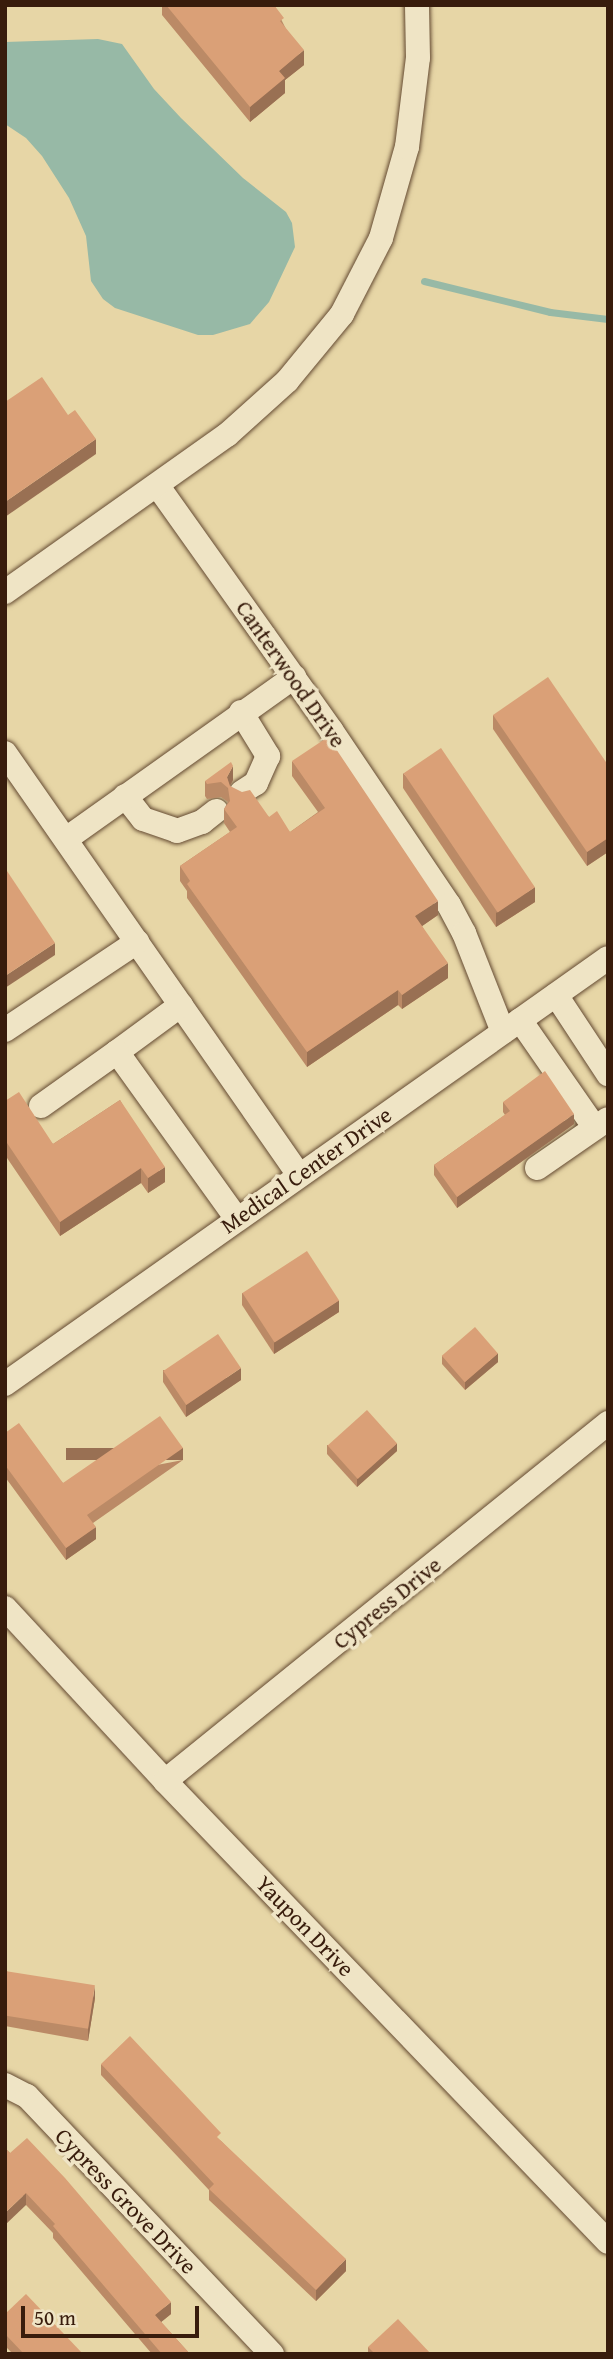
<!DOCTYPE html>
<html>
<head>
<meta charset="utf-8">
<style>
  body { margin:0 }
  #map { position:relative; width:613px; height:2359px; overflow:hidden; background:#e7d6a6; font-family:"Gentium Book Plus",serif }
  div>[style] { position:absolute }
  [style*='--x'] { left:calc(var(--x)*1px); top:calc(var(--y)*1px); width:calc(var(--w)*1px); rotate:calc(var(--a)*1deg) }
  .water>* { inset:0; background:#97b9a6 }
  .stream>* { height:7px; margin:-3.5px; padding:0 3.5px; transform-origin:3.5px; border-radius:3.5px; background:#97b9a6 }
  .roads { filter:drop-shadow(0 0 2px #644a32) drop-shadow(0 0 2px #644a32) }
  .minor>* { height:24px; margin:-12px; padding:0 12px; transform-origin:12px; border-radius:12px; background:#efe4c5 }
  .wall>* { inset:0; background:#bb8a66 }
  .shaded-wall>* { inset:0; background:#997053; transform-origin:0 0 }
  .building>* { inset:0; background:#daa077; transform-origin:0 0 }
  span { translate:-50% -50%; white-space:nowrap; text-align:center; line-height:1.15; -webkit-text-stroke:7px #efe4c5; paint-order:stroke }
  .street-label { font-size:23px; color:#381c0c }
  .frame { position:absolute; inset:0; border:7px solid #381c0c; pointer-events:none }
  .scale { position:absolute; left:21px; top:2306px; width:178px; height:32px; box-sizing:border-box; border:4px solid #381c0c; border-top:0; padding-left:9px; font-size:21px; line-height:24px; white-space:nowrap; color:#381c0c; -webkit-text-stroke:5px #efe4c5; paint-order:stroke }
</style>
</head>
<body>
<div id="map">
  <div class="water">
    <div style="clip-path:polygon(98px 39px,122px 44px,154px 89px,181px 118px,243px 178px,286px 212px,292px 223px,295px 247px,269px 302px,250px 324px,213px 335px,198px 335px,115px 308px,103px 299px,91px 281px,86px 236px,69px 198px,42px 156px,26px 138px,5px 124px,5px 42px)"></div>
  </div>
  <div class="stream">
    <div style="--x:424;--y:281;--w:130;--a:13.8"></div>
    <div style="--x:550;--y:312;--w:58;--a:6.9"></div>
  </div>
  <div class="roads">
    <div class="minor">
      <div style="--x:157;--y:485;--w:301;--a:54.6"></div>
      <div style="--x:331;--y:730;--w:211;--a:56"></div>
      <div style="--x:449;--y:905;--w:32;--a:62"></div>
      <div style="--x:464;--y:933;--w:106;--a:68.5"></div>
      <div style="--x:5;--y:592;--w:272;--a:-35.3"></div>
      <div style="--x:227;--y:435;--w:81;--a:-42"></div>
      <div style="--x:287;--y:381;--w:87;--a:-50.6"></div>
      <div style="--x:342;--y:314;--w:85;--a:-62.8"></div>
      <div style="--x:381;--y:238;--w:95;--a:-74.1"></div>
      <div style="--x:407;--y:147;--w:90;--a:-83"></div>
      <div style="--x:418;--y:58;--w:53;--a:-91.1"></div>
      <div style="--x:241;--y:712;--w:52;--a:58.5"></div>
      <div style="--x:268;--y:756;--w:30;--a:114"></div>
      <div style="--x:256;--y:783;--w:17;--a:147"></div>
      <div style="--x:5;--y:753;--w:514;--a:55.14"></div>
      <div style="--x:125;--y:796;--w:29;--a:52"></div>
      <div style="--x:143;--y:819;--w:36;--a:19"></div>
      <div style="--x:177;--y:831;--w:27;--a:-20"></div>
      <div style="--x:202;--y:822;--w:18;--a:-38"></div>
      <div style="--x:66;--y:839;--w:280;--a:-35.4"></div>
      <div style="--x:556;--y:995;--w:95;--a:56.6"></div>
      <div style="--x:181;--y:1005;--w:79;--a:143.7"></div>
      <div style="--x:117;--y:1052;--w:206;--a:54.3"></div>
      <div style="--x:520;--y:1020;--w:131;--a:55.2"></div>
      <div style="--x:5;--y:1030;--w:159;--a:-33.7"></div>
      <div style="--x:41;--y:1106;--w:93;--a:-35.4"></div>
      <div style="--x:537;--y:1168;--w:86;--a:-34.6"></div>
      <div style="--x:5;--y:1384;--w:738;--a:-35.24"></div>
      <div style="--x:5;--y:1608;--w:236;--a:47.2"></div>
      <div style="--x:165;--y:1781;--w:639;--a:46.14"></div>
      <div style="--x:165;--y:1781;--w:570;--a:-38.94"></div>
      <div style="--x:5;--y:2085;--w:25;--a:27"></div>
      <div style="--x:27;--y:2096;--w:356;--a:46.5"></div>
    </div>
  </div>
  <div class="wall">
    <div style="clip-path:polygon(162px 5px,274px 5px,304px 65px,285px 80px,285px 93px,250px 122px,162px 15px)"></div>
    <div style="clip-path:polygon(493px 715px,608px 765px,608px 852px,587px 866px,493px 729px)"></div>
    <div style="clip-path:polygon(292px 761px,438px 915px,422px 926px,448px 978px,402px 1009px,398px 1005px,307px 1067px,187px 898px,187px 891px,180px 881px,180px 866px,230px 832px,224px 823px,224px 809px,228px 802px,221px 797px,207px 799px,205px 796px,205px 781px,233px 780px,230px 786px,269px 817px,290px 832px,318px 812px,292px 776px)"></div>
    <div style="clip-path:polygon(403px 773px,535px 902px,496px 927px,403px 788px)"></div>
    <div style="clip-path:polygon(608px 1027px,608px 1043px,606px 1040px,606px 1028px)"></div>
    <div style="clip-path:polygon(120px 1100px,165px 1182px,148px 1193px,141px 1183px,60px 1236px,5px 1155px,5px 1101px,53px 1144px)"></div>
    <div style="clip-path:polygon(503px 1102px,574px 1124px,457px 1208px,434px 1175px,434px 1165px,505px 1115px,503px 1112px)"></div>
    <div style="clip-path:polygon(242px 1293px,339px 1312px,274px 1354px,242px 1305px)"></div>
    <div style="clip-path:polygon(442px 1356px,498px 1362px,465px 1390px,442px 1364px)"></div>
    <div style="clip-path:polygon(163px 1370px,241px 1380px,186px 1417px,163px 1382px)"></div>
    <div style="clip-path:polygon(5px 1433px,63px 1483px,183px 1460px,93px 1523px,96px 1539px,66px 1560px,5px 1477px)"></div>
    <div style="clip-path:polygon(327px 1445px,397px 1451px,357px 1487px,327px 1454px)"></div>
    <div style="clip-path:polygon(5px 1971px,95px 1998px,88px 2041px,5px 2026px)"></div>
    <div style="clip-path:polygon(101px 2064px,221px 2141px,346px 2271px,316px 2301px,209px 2200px,209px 2190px,101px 2075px)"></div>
    <div style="clip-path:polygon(5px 2148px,171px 2314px,161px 2322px,190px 2354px,152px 2354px,53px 2238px,53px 2233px,26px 2205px)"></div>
    <div style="clip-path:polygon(5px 2314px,83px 2354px,13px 2354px,5px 2346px)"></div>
    <div style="clip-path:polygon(368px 2347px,431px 2354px,368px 2354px)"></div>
  </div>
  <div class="shaded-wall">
    <div style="clip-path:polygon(304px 50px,304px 65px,285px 80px,285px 93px,250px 122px,250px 107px,279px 71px)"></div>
    <div style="clip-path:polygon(96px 439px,96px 454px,5px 517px,5px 502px)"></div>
    <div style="clip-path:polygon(233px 766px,233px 780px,228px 790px,227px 777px)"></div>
    <div style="clip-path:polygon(608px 838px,608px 852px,587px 866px,587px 852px)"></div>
    <div style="clip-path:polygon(535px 887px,535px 902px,496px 927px,496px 913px)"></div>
    <div style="clip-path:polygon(438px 901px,438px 915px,415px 931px,415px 916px)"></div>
    <div style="clip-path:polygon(55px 943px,55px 955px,5px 988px,5px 976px)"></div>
    <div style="clip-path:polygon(448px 963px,448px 978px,402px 1009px,402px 995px)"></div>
    <div style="clip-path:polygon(398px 990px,398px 1005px,307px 1067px,307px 1052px)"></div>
    <div style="clip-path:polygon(574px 1114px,574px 1124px,457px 1208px,457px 1197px)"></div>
    <div style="clip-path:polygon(165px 1167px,165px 1182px,148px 1193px,148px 1178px)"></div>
    <div style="clip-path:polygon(141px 1168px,141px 1183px,60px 1236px,60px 1222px)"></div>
    <div style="clip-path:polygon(339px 1300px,339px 1312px,274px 1354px,274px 1342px)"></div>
    <div style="clip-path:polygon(498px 1353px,498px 1362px,465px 1390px,465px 1382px)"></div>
    <div style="clip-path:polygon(241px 1368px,241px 1380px,186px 1417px,186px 1405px)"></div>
    <div style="clip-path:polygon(397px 1443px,397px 1451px,357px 1487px,357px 1479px)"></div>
    <div style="left:183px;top:1448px;width:12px;height:117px;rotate:90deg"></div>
    <div style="clip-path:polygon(96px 1527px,96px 1539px,66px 1560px,66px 1548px)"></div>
    <div style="clip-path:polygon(95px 1986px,95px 1998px,88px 2041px,88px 2029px)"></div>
    <div style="clip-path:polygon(26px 2193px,26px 2205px,5px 2225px,5px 2213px)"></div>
    <div style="clip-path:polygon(346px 2259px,346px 2271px,316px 2301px,316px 2290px)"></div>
    <div style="clip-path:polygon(171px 2302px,171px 2314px,155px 2327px,155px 2315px)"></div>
  </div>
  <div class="building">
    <div style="clip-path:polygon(166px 5px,274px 5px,284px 18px,280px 21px,304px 50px,279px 71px,285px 78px,250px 107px)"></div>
    <div style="clip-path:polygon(42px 377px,68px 415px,75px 410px,96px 439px,5px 502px,5px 402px)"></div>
    <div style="clip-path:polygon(548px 677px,608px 765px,608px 838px,587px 852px,493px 715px)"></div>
    <div style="clip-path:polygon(328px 737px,438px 901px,415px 916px,448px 963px,402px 995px,398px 990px,307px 1052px,187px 884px,190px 881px,180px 866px,237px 827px,224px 809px,230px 801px,228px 788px,221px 782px,207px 784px,205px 781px,231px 762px,233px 766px,227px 777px,230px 786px,242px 792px,250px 790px,269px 817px,277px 811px,290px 832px,325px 808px,292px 761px)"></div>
    <div style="left:441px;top:748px;width:168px;height:45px;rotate:56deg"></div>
    <div style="clip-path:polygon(5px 868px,55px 943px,5px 976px)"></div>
    <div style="clip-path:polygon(545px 1071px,574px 1114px,457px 1197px,434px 1165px,510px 1111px,503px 1102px)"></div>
    <div style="clip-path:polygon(19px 1092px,53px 1144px,120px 1100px,165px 1167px,148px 1178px,141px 1168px,60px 1222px,5px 1140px,5px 1101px)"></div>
    <div style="left:307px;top:1251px;width:59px;height:77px;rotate:57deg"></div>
    <div style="left:475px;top:1327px;width:35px;height:44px;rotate:49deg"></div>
    <div style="left:218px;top:1334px;width:41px;height:66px;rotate:56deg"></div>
    <div style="left:367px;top:1410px;width:45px;height:53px;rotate:48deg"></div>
    <div style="clip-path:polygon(160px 1416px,183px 1448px,87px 1515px,96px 1527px,66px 1548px,5px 1465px,5px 1433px,19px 1423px,63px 1483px)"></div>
    <div style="left:5px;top:1971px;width:91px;height:44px;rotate:9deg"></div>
    <div style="clip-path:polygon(130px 2036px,221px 2133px,217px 2137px,346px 2259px,316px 2290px,209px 2189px,214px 2184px,101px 2064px)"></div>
    <div style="clip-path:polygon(27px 2138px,65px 2178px,171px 2302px,155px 2315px,190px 2354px,162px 2354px,53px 2226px,55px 2224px,26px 2193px,5px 2213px,5px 2148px,10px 2153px)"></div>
    <div style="clip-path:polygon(26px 2294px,83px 2354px,24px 2354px,5px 2334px,5px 2314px)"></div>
    <div style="clip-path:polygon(398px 2319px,431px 2354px,375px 2354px,368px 2347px)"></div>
  </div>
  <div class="street-label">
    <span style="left:291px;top:674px;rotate:55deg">Canterwood Drive</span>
    <span style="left:306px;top:1170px;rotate:-35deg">Medical Center Drive</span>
    <span style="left:387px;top:1603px;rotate:-39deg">Cypress Drive</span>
    <span style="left:305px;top:1926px;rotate:46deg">Yaupon Drive</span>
    <span style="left:126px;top:2201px;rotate:46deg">Cypress Grove Drive</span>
  </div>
  <div class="frame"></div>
  <div class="scale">50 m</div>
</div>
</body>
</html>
